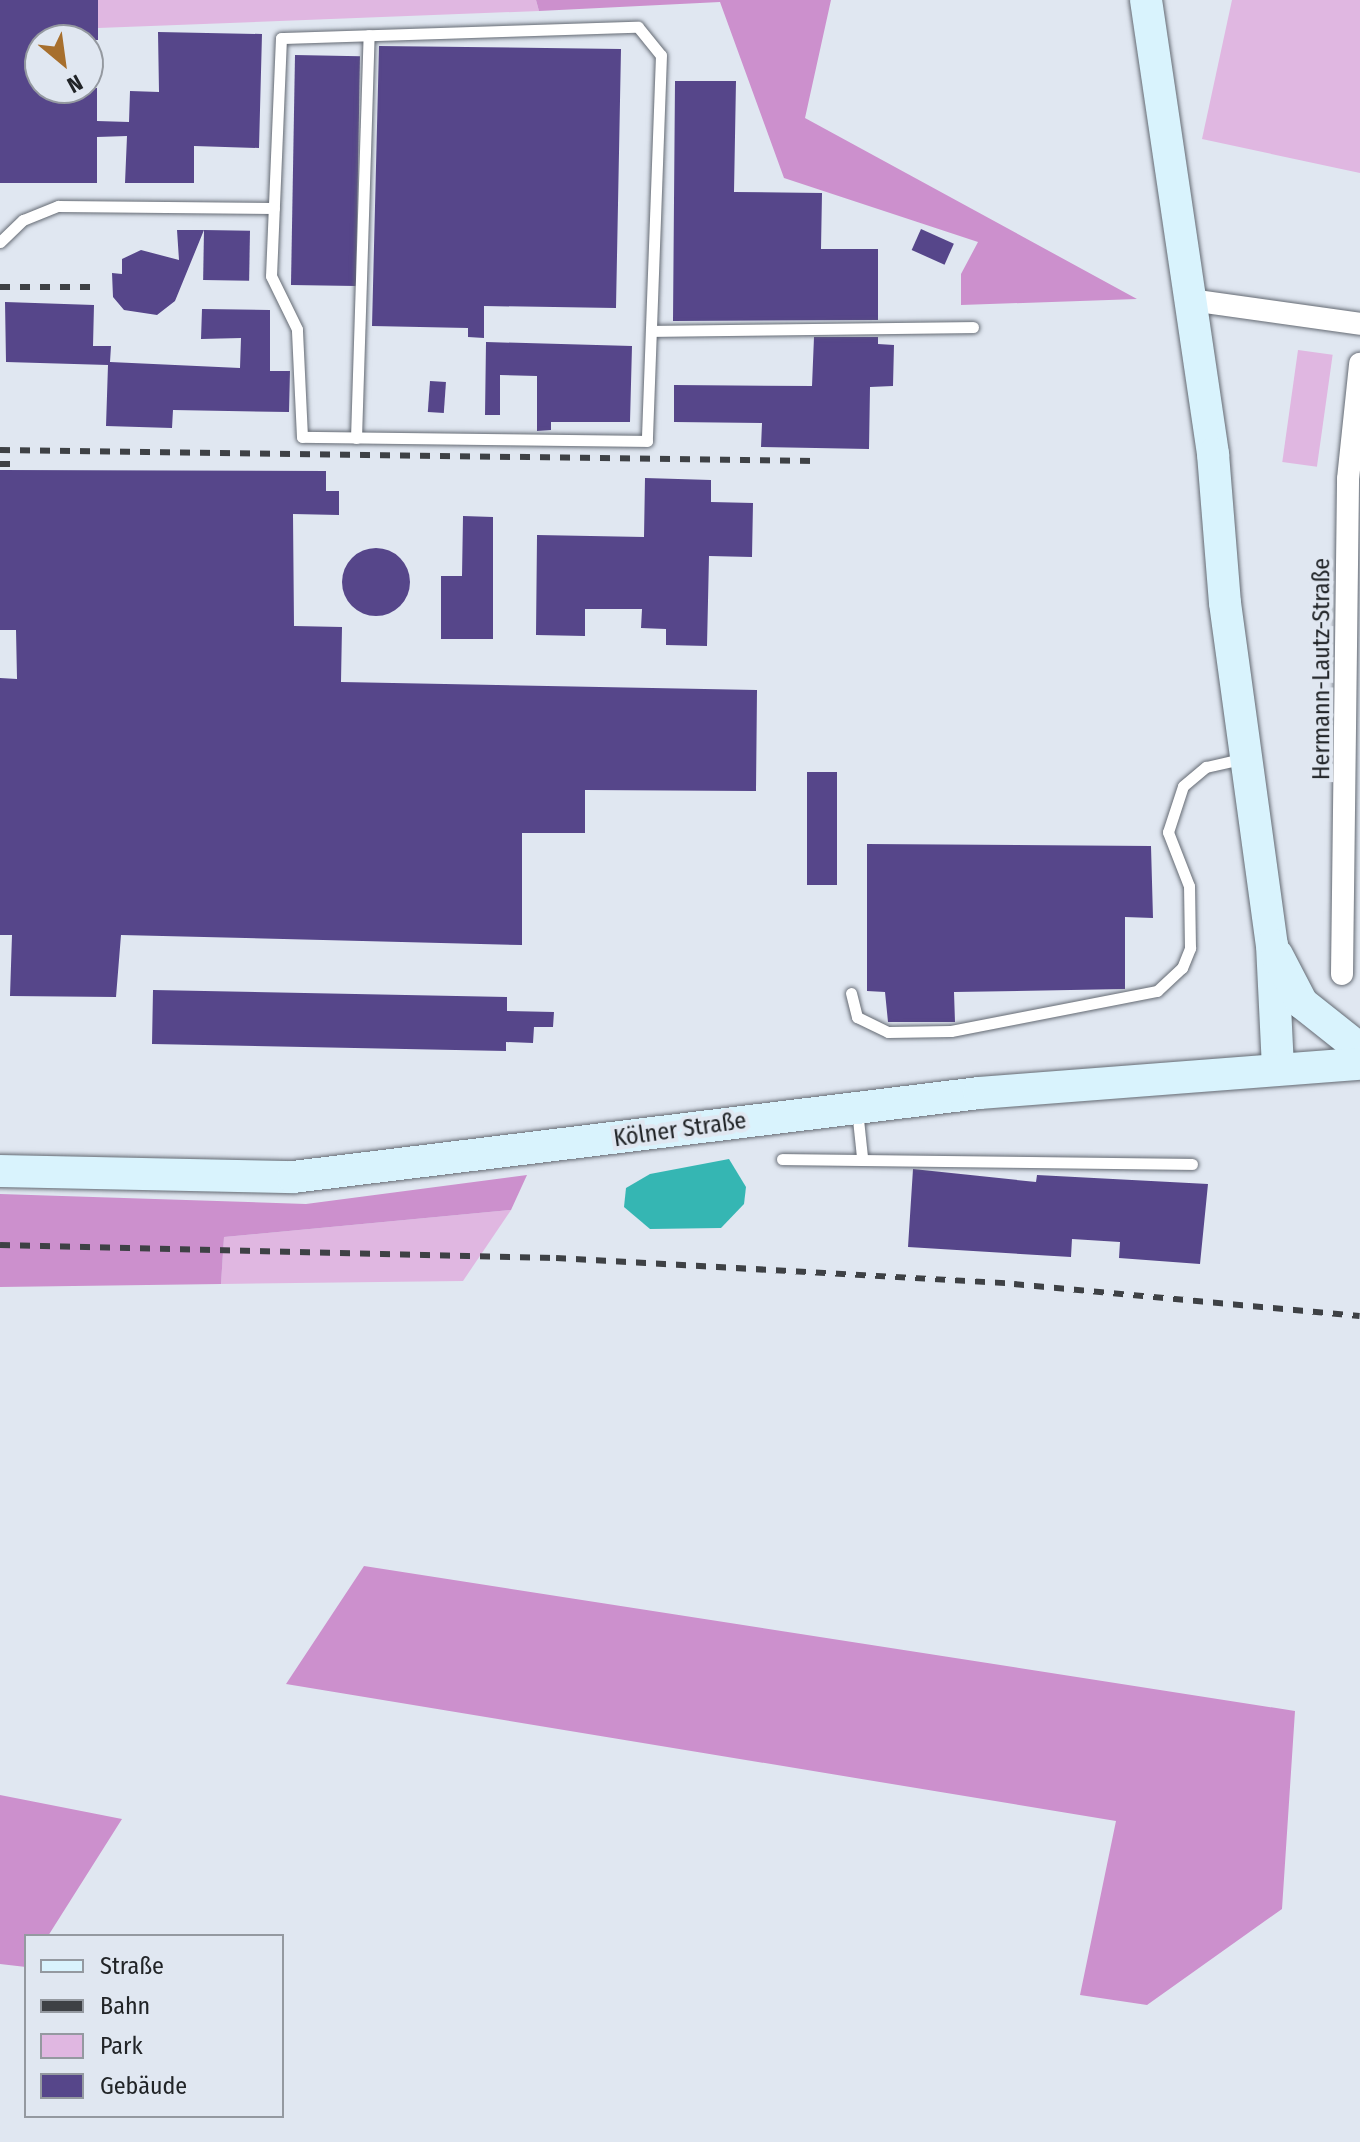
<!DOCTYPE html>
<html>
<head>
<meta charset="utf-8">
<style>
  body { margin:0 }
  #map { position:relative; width:1360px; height:2142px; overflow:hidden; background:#e0e7f1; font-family:"Fira Sans Condensed",sans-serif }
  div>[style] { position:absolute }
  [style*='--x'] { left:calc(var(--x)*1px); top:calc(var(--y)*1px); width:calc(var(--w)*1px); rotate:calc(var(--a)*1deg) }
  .green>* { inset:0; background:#e0b7e1; transform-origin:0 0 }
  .forest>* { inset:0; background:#cc90cd }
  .water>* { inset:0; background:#35b6b3 }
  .building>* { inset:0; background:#56468a; transform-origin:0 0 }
  .round { border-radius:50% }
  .roads { filter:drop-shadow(0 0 2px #646a73) drop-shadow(0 0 2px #646a73) }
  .service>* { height:11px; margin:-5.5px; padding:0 5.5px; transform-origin:5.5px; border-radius:5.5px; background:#fff }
  .minor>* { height:22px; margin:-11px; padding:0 11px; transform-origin:11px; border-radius:11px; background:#fff }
  .secondary>* { height:32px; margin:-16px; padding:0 16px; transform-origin:16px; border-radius:16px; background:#d9f3fd }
  .rail>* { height:6px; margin-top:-3px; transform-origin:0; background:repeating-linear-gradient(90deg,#3e4145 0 10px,transparent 0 20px) }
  span { translate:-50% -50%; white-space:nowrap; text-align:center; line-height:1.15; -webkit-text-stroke:8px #e0e7f1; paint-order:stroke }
  .street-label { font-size:24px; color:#212427 }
  .legend { position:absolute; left:24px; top:1934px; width:260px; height:184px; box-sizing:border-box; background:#e0e7f1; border:2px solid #9499a0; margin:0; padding:10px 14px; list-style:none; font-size:24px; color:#212427 }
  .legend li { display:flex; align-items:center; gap:16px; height:40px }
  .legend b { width:40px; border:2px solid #9499a0 }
  .north { position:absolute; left:24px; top:24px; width:80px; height:80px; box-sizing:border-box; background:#e0e7f1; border:2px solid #9499a0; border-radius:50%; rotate:151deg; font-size:22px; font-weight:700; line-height:32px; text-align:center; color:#212427 }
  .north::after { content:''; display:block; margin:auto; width:28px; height:36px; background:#a76f2d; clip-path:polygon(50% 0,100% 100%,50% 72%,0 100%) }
</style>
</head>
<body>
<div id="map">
  <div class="green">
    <div style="clip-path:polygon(98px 0,536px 0,539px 11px,98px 28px)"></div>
    <div style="clip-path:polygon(1232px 0,1360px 0,1360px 173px,1202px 139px)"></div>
    <div style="left:1298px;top:350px;width:35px;height:113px;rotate:8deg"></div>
    <div style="clip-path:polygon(511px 1210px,463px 1281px,221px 1284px,224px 1237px)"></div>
  </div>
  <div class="forest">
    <div style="clip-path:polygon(536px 0,831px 0,805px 118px,1137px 299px,961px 305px,961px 274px,978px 242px,784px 178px,720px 2px,539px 11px)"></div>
    <div style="clip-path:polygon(527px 1175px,511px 1210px,224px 1237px,221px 1284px,0 1287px,0 1194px,306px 1204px)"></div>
    <div style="clip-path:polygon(364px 1566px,1295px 1711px,1282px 1909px,1147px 2005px,1080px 1995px,1116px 1821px,286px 1684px)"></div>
    <div style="clip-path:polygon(0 1795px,122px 1819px,48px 1936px,26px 1936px,26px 1967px,0 1964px)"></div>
  </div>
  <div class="water">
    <div style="clip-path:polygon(729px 1159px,746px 1187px,744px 1204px,721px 1228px,650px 1229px,624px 1207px,626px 1188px,650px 1174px)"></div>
  </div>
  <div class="building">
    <div style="clip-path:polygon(0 0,98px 0,98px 40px,40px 40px,40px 88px,97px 88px,97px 121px,129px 122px,130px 91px,159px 92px,158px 32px,262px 34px,259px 148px,194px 146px,194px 183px,125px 183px,127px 136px,97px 137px,97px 183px,0 183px)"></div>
    <div style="clip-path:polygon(379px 46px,621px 49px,616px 308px,484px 306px,484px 338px,468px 337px,468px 328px,372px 326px)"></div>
    <div style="left:295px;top:55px;width:65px;height:230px;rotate:1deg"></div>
    <div style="clip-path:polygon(675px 81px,736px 81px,734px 192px,822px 193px,821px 249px,878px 249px,878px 320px,673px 321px)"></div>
    <div style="left:921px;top:229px;width:36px;height:23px;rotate:24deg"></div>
    <div style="clip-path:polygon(177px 230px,204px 230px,175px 301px,157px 315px,124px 310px,113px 297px,112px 273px,122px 274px,122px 259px,141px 250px,179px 260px)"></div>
    <div style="left:204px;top:230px;width:46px;height:50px;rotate:1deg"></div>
    <div style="clip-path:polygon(5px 302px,94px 305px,93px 346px,111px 346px,110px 362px,240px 368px,241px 338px,201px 339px,202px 309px,270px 310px,270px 371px,290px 371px,289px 412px,173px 410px,172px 428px,106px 426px,108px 365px,6px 362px)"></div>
    <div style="clip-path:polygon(814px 337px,878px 337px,878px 344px,894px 345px,893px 386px,870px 387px,869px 449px,761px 447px,762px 423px,674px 422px,674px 385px,812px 386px)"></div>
    <div style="clip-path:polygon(486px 342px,632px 346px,630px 422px,551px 422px,551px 430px,537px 431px,537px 376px,500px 375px,500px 415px,485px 415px)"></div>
    <div style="left:430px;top:381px;width:16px;height:31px;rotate:4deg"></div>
    <div style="clip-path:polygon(0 470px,326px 471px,326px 491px,339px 491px,339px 515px,293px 514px,294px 626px,342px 627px,341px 682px,757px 690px,756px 791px,585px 790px,585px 833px,522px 833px,522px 945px,121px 935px,116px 997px,10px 996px,12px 935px,0 935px,0 678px,17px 679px,16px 630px,0 630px)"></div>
    <div style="clip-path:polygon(645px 478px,711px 480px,711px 502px,753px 503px,752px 557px,709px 556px,707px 646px,666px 645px,666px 629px,641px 628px,642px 609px,585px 609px,585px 636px,536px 635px,537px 535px,644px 537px)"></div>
    <div style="clip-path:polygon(463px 516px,493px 517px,493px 639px,441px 639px,441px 576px,462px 576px)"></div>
    <div class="round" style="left:342px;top:548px;width:68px;height:68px"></div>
    <div style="left:807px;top:772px;width:30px;height:113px"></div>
    <div style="clip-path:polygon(867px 844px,1151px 846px,1153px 918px,1125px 917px,1125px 989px,954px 992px,955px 1022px,888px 1022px,885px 992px,867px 991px)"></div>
    <div style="clip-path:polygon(153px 990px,507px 997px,507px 1011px,554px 1012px,553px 1027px,534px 1027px,533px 1043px,506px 1042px,506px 1051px,152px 1044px)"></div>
    <div style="clip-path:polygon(913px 1169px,1036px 1182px,1037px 1175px,1208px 1184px,1200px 1264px,1119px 1258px,1120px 1242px,1072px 1239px,1071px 1257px,908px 1247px)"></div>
  </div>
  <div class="roads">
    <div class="service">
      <div style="--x:638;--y:27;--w:36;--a:51"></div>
      <div style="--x:661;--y:55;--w:386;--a:92.1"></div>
      <div style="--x:647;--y:441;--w:345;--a:-179.3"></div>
      <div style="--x:302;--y:437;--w:108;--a:-92.7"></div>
      <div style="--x:297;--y:329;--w:59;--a:-116.1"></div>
      <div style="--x:271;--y:276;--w:238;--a:-87.6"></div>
      <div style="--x:281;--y:38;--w:357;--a:-1.8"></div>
      <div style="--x:0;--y:242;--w:32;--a:-44"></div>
      <div style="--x:23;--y:220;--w:38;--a:-22"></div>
      <div style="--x:58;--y:206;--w:216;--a:0.5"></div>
      <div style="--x:651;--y:331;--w:322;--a:-0.7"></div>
      <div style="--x:356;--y:438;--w:403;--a:-88.2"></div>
      <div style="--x:851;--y:993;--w:25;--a:76"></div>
      <div style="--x:857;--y:1017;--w:34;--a:26"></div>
      <div style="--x:888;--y:1032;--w:63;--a:-0.9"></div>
      <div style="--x:951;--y:1031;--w:210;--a:-11"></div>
      <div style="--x:1157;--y:991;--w:34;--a:-43"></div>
      <div style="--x:1182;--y:968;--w:22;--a:-68"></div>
      <div style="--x:1190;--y:948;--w:62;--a:-90.9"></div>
      <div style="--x:1189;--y:886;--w:58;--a:-111.3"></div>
      <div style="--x:1168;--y:832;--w:48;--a:-71.9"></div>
      <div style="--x:1183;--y:786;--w:30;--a:-40"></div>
      <div style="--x:1206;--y:767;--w:41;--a:-12.7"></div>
      <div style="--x:857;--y:1110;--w:47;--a:83.9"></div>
      <div style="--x:782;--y:1159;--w:410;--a:0.7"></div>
    </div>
    <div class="minor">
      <div style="--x:1190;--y:300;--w:172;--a:8"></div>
      <div style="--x:1342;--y:974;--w:495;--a:-89.3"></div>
      <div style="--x:1348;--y:479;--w:116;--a:-84"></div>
    </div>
    <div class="secondary">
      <div style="--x:1146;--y:0;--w:459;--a:81.6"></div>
      <div style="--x:1213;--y:454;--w:149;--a:85.4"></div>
      <div style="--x:1225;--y:603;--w:345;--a:82.2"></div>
      <div style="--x:1272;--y:945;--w:121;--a:87.2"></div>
      <div style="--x:1277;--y:955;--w:54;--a:62.5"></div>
      <div style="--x:1302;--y:1003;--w:74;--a:38.4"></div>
      <div style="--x:0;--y:1171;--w:293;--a:1.2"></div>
      <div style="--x:293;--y:1177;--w:691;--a:-6.98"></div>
      <div style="--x:979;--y:1093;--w:382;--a:-4.4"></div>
    </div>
  </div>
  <div class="rail">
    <div style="--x:0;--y:287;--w:91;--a:0"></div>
    <div style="--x:0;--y:450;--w:816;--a:0.77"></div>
    <div style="--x:0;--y:464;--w:18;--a:0"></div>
    <div style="--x:0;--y:1245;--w:556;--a:1.34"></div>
    <div style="--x:556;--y:1258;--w:459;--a:3.2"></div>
    <div style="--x:1014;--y:1284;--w:347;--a:5.3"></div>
  </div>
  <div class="street-label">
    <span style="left:1322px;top:669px;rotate:-90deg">Hermann-Lautz-Straße</span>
    <span style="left:680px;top:1130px;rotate:-8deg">Kölner Straße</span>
  </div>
  <ul class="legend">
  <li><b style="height:10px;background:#d9f3fd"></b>Straße</li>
  <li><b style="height:10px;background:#3e4145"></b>Bahn</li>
  <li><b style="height:22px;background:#e0b7e1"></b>Park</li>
  <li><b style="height:22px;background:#56468a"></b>Gebäude</li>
  </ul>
  <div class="north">N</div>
</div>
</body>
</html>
